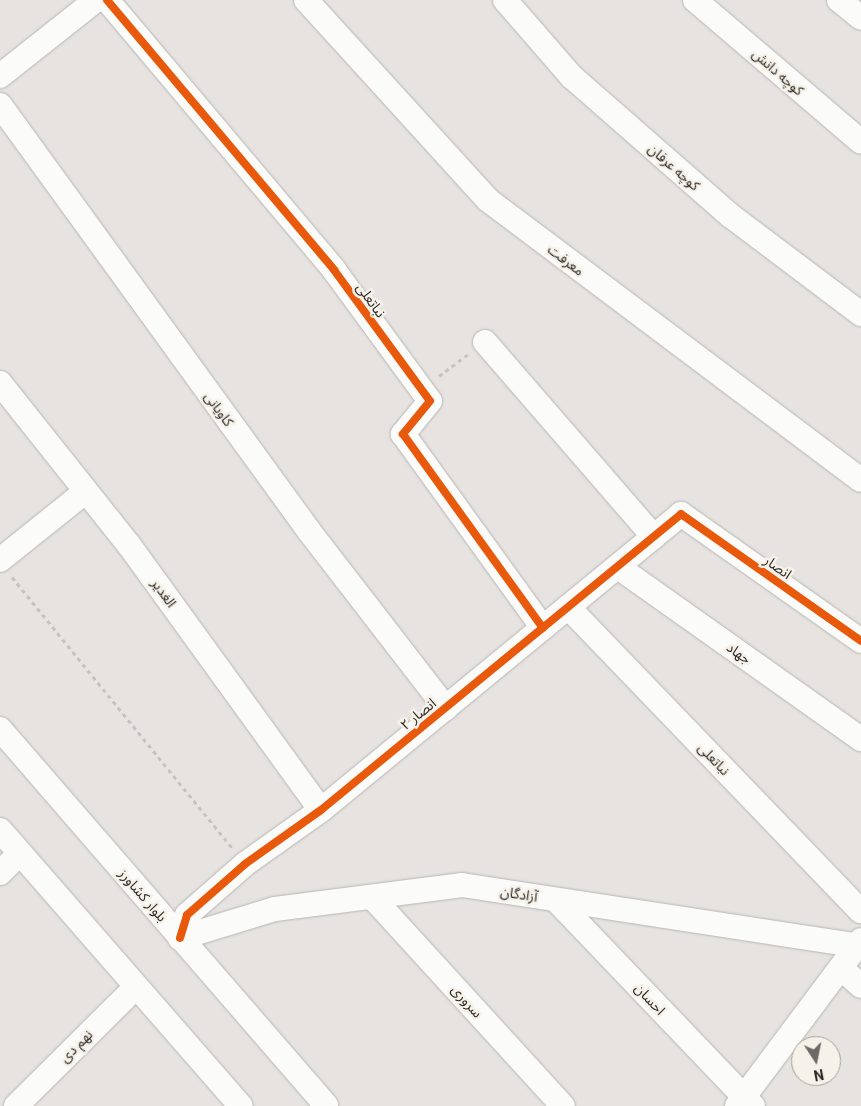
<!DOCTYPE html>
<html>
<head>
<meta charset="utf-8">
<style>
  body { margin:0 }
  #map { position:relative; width:861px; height:1106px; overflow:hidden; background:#e6e3e0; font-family:Roboto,"Noto Sans Arabic",sans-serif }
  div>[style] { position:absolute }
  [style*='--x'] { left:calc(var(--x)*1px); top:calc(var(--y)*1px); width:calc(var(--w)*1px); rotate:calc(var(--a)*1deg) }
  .path>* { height:3px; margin-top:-1.5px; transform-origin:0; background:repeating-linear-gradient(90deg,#c4c3c1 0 4px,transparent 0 8px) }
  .roads { filter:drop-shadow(0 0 1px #b8b6b3) drop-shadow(0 0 1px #b8b6b3) }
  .minor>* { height:24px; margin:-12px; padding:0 12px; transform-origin:12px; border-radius:12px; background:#fbfbfa }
  .cycleway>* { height:8px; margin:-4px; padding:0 4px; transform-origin:4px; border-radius:4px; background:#e8590c }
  span { translate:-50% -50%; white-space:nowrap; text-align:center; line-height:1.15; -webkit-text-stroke:5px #f7f2e9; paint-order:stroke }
  .street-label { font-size:14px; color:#2a2825 }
  .north { position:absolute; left:791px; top:1036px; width:50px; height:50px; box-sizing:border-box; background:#f7f2e9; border:1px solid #a5a19b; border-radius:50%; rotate:169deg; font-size:14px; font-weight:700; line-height:20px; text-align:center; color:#2a2825 }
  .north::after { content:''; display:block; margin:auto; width:18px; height:22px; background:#6c6966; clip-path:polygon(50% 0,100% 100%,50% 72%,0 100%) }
</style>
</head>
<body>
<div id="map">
  <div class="path">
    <div style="--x:439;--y:376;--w:36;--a:-37"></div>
    <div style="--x:12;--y:577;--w:349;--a:50.9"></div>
  </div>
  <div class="roads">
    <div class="minor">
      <div style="--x:107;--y:0;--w:353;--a:49.9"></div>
      <div style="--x:334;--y:270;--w:162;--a:53.8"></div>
      <div style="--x:430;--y:401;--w:43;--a:129.3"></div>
      <div style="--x:403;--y:434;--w:239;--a:54.2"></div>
      <div style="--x:306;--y:0;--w:270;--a:47.7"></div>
      <div style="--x:488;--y:200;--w:466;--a:36.9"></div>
      <div style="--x:505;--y:0;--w:102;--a:49"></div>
      <div style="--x:572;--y:77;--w:211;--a:41.2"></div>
      <div style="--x:731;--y:216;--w:163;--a:37"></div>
      <div style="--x:695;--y:0;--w:218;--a:40.5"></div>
      <div style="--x:839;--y:0;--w:28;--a:39"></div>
      <div style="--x:0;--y:76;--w:122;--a:-38.4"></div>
      <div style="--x:0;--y:105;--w:526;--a:54.04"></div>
      <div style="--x:309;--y:531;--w:224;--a:52.3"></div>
      <div style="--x:485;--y:342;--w:258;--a:49.1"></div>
      <div style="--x:0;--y:383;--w:207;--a:51.5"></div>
      <div style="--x:129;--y:545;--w:327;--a:54.1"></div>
      <div style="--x:0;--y:560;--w:109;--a:-38.7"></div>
      <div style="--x:618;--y:567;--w:298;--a:35.3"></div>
      <div style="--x:568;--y:607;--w:422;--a:46.1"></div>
      <div style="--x:0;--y:729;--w:498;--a:49.1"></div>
      <div style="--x:0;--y:830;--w:366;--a:48.9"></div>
      <div style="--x:0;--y:873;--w:28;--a:-45"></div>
      <div style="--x:372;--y:897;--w:283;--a:47.6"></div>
      <div style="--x:556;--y:900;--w:285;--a:46.3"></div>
      <div style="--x:180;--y:938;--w:24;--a:-73"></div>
      <div style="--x:187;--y:915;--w:77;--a:-41.3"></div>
      <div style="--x:245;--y:864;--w:93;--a:-35.4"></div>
      <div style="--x:321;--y:810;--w:466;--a:-39.4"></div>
      <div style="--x:681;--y:514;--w:220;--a:35.2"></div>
      <div style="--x:180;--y:938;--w:99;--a:-17"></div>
      <div style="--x:275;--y:909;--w:189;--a:-7.3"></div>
      <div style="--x:462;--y:885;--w:404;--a:8.7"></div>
      <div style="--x:841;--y:968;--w:27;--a:42"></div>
      <div style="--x:16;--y:1106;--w:169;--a:-44.8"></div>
      <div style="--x:737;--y:1106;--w:207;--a:-53.2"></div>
    </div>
  </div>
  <div class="cycleway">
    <div style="--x:107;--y:0;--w:353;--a:49.9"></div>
    <div style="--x:334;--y:270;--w:162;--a:53.8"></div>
    <div style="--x:430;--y:401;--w:43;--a:129.3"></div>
    <div style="--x:403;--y:434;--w:239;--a:54.2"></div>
    <div style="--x:180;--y:938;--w:24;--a:-73"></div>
    <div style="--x:187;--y:915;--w:77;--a:-41.3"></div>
    <div style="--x:245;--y:864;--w:93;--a:-35.4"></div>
    <div style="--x:321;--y:810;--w:466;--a:-39.4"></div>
    <div style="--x:681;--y:514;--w:220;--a:35.2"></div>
  </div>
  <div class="street-label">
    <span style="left:778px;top:72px;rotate:41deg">کوچه دانش</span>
    <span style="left:674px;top:167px;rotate:41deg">کوچه عرفان</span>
    <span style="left:566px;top:260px;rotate:37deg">معرفت</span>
    <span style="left:371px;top:300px;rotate:54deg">نباتعلی</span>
    <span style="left:219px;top:409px;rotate:54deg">کاویانی</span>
    <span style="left:778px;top:567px;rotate:35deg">انصار</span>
    <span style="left:164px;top:593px;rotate:54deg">الغدیر</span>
    <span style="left:739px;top:653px;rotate:35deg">جهاد</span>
    <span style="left:418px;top:714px;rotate:-39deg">انصار ۲</span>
    <span style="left:714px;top:759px;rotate:46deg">نباتعلی</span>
    <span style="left:519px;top:894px;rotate:9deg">آزادگان</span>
    <span style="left:143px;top:895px;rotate:49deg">بلوار کشاورز</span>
    <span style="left:650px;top:999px;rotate:47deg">احسان</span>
    <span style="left:467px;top:1001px;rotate:48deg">سروری</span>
    <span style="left:76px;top:1046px;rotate:-45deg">نهم دی</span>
  </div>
  <div class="north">N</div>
</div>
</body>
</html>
